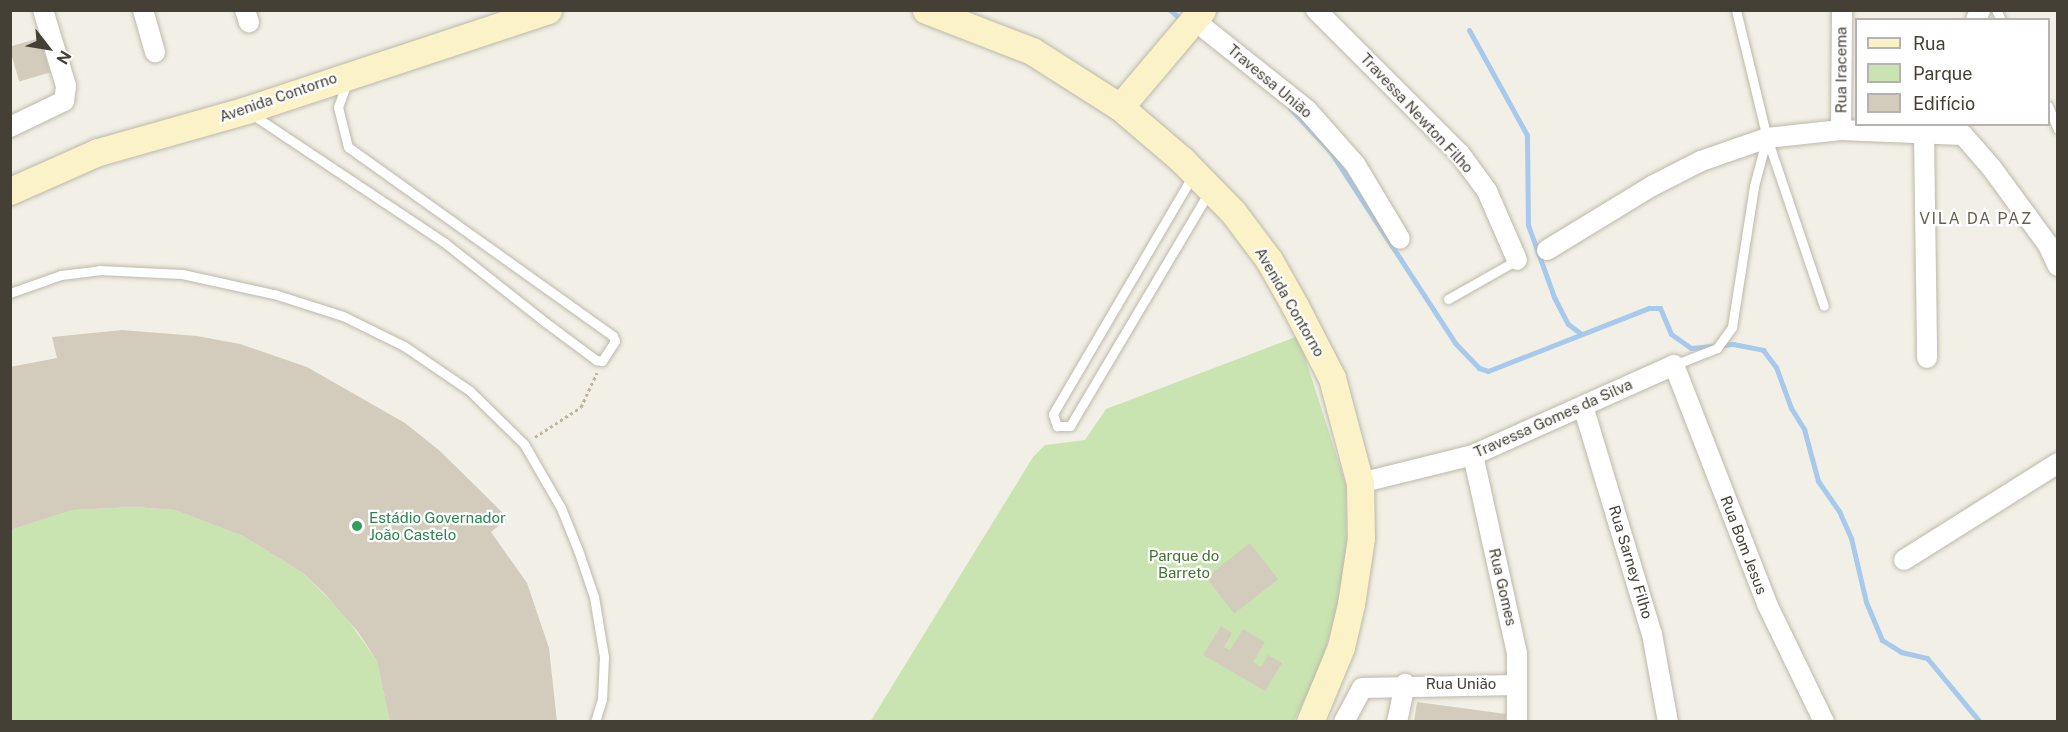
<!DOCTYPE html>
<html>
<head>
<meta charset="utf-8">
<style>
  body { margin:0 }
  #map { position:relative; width:2068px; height:732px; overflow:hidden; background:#f2f0e6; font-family:"Public Sans",sans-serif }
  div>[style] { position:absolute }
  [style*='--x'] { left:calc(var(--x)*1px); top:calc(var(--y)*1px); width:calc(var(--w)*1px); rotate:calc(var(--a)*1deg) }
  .green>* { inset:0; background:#c9e4b1 }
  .stream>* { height:5px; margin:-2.5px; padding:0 2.5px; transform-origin:2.5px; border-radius:2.5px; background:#a6c9ec }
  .building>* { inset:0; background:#d3ccbd; transform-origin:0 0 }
  .path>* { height:3px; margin-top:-1.5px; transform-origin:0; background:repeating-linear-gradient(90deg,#beb59c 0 3px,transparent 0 6px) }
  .roads { filter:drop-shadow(0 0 2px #bdb8aa) drop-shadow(0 0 2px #bdb8aa) }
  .lane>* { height:9px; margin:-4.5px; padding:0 4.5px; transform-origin:4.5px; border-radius:4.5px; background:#fff }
  .street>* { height:20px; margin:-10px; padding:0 10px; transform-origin:10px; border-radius:10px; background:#fff }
  .secondary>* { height:27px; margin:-13.5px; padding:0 13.5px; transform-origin:13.5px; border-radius:13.5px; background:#fbf3c7 }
  .dots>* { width:16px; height:16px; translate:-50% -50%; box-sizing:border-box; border:3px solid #fff; border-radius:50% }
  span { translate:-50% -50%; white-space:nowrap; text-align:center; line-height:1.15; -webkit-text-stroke:4.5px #fff; paint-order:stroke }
  .street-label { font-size:15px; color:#454036 }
  .leisure-label { font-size:15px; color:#27864d }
  .left { translate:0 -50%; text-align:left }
  .park-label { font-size:15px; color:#41732d }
  .neighbourhood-label { font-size:16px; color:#675f4e; letter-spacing:1.5px }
  .frame { position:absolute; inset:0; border:12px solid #454036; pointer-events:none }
  .legend { position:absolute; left:1855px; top:18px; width:195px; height:108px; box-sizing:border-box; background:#fff; border:2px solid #b5b3af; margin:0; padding:8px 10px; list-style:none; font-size:18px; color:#454036 }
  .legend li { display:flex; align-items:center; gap:12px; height:30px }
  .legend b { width:30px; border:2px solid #b5b3af }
  .north { position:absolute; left:18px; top:18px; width:60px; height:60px; -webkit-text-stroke:4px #fff; paint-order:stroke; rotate:121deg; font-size:16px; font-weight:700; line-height:24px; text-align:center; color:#454036 }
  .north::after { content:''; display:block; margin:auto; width:21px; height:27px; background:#454036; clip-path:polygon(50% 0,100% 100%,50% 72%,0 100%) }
</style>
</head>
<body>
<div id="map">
  <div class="green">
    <div style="clip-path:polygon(1298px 336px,1346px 485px,1347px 544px,1337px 609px,1320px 668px,1294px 721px,870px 722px,1033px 457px,1045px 445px,1085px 440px,1106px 409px)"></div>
    <div style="clip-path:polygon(134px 507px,175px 510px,212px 524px,243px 536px,303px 573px,343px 613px,377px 661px,390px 721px,11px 721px,10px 530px,73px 510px)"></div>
  </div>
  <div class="stream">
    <div style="--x:1170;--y:10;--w:17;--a:40"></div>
    <div style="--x:1469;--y:30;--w:120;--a:61.1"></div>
    <div style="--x:1527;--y:135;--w:90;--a:89.4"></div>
    <div style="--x:1528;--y:225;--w:77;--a:70.1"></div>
    <div style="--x:1554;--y:297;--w:30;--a:63"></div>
    <div style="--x:1568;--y:324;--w:15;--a:37"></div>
    <div style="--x:1290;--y:108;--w:59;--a:47.1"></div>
    <div style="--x:1330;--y:151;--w:230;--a:56.9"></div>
    <div style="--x:1456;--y:344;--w:33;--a:46"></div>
    <div style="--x:1479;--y:368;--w:9;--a:18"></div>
    <div style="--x:1488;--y:371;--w:173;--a:-21.4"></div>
    <div style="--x:1649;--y:308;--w:11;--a:0"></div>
    <div style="--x:1660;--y:308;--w:28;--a:67"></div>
    <div style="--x:1671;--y:334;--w:24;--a:35"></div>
    <div style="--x:1691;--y:348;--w:42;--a:-5.4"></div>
    <div style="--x:1733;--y:344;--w:31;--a:11"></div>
    <div style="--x:1763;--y:350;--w:21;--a:53"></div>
    <div style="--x:1776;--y:367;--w:44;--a:69.9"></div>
    <div style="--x:1791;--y:408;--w:25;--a:58"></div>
    <div style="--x:1804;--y:429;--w:54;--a:74.9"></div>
    <div style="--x:1818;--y:481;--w:37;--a:55"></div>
    <div style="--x:1839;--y:511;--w:30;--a:66"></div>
    <div style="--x:1851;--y:538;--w:66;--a:76.8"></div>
    <div style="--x:1866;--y:602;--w:41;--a:67.2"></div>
    <div style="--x:1882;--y:640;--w:22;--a:32"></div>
    <div style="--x:1901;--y:652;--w:27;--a:13"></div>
    <div style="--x:1927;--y:658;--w:83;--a:50.4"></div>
  </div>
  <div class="building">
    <div style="left:40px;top:38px;width:36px;height:32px;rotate:74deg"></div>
    <div style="clip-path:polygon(122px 330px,197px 336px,240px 344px,307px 367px,405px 423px,440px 451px,508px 518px,491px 532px,527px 583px,549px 648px,557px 722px,390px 722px,377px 661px,358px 632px,325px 594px,303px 573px,243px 536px,175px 510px,134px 507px,73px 510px,10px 530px,10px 367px,57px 358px,52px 337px)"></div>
    <div style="left:1250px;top:543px;width:46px;height:56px;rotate:52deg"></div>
    <div style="clip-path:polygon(1221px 626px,1232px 633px,1224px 647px,1230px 650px,1243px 629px,1265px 642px,1253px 662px,1261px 667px,1268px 655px,1282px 663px,1265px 691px,1203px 655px)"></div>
    <div style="clip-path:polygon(1417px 702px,1506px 714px,1505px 722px,1414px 722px)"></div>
  </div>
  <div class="path">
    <div style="--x:535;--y:437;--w:55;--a:-33.1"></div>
    <div style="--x:581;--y:407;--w:38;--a:-65"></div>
  </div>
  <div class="roads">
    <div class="lane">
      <div style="--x:1736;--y:10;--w:132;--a:76.4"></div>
      <div style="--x:1767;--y:138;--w:177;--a:71.3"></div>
      <div style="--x:1996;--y:10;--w:11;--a:63"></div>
      <div style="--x:2048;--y:106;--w:25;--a:67"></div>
      <div style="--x:250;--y:113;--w:234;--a:33.7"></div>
      <div style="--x:445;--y:243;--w:127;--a:38.3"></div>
      <div style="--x:545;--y:322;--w:64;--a:36.7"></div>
      <div style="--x:596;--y:360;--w:6;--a:9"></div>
      <div style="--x:602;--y:361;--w:24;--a:-57"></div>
      <div style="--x:615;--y:341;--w:5;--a:-112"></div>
      <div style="--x:613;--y:336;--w:325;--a:-144.5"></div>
      <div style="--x:348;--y:147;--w:41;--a:-104"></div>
      <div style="--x:338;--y:107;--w:27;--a:-70"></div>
      <div style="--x:1193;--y:175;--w:277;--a:120.4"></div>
      <div style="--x:1053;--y:414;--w:13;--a:72"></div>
      <div style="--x:1057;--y:426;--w:13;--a:0"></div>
      <div style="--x:1070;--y:426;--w:272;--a:-59.3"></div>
      <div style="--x:10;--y:293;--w:54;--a:-19.4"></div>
      <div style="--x:61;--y:275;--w:38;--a:-7"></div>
      <div style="--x:99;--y:270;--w:83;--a:2.8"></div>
      <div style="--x:182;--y:274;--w:94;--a:12.3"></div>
      <div style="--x:274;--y:294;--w:72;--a:17.7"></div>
      <div style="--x:343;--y:316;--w:68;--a:26.2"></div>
      <div style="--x:404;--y:346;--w:80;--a:34.3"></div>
      <div style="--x:470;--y:391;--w:76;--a:44.5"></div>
      <div style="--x:524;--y:444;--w:74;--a:60"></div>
      <div style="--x:561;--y:508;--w:45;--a:68"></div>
      <div style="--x:578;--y:550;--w:50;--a:71.2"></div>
      <div style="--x:594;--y:597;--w:61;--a:80.5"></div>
      <div style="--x:604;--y:657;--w:42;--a:92.7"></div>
      <div style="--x:602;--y:699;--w:24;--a:107"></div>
      <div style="--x:1448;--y:299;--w:79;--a:-29.5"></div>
      <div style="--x:1674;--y:365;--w:46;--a:-21.6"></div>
      <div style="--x:1717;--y:348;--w:26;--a:-54"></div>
      <div style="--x:1732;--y:327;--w:143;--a:-81.1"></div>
      <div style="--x:1754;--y:186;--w:47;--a:-75.1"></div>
    </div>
    <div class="street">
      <div style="--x:143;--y:10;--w:44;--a:74.1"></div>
      <div style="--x:245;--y:10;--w:13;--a:72"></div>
      <div style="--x:1316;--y:10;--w:204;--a:45"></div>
      <div style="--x:1460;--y:154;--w:46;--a:53.9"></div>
      <div style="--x:1487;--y:191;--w:75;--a:66.5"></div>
      <div style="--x:1194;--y:20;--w:144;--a:38.5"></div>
      <div style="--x:1307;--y:110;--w:72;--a:48.4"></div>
      <div style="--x:1355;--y:164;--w:87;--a:59"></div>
      <div style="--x:1976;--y:20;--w:11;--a:-68"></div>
      <div style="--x:10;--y:127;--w:60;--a:-25.7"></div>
      <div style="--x:64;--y:101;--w:15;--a:-82"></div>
      <div style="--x:66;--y:86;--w:79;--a:-106.8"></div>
      <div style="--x:1841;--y:130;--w:120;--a:-89.5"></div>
      <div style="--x:1924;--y:134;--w:224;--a:89.2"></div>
      <div style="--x:1963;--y:135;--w:43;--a:48.8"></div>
      <div style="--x:1991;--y:167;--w:97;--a:53.8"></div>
      <div style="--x:2048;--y:245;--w:23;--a:65"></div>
      <div style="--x:1547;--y:250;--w:123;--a:-31.4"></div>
      <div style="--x:1652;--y:186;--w:55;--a:-27"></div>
      <div style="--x:1701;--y:161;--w:70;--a:-19.2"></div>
      <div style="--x:1767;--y:138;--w:74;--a:-6.2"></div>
      <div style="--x:1841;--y:130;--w:122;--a:2.3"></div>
      <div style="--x:1583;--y:406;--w:238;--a:73.2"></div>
      <div style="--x:1652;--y:634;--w:89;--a:79.7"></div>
      <div style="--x:1473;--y:455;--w:203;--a:77.5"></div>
      <div style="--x:1517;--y:653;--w:69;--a:90"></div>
      <div style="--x:1360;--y:483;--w:116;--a:-13.9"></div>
      <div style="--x:1473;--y:455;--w:220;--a:-24.1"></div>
      <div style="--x:1674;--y:365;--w:256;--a:68.7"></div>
      <div style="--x:1767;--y:604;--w:131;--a:64.2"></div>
      <div style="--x:1904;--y:560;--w:182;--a:-32.2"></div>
      <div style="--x:1344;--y:722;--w:38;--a:-62"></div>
      <div style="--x:1362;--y:688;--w:155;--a:-1.1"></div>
      <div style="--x:1397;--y:722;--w:39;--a:-78"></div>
    </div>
    <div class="secondary">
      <div style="--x:926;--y:10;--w:114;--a:21.1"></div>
      <div style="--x:1032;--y:51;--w:104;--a:32.5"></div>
      <div style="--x:1120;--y:107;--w:82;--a:40.5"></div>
      <div style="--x:1182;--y:160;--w:73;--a:45.6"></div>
      <div style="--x:1233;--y:212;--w:60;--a:53.1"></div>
      <div style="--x:1269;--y:260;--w:53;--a:60.5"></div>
      <div style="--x:1295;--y:306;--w:81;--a:62.8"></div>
      <div style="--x:1332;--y:378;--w:109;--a:75.1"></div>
      <div style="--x:1360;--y:483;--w:55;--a:89"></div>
      <div style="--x:1361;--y:538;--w:67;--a:98.6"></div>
      <div style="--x:1351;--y:604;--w:44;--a:103.1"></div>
      <div style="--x:1341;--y:647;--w:81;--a:112.5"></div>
      <div style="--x:1120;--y:107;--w:127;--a:-49.8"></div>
      <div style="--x:10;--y:191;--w:96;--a:-23.9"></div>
      <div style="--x:98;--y:152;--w:154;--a:-15.8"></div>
      <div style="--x:246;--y:110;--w:318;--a:-18.3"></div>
    </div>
  </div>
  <div class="dots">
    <div style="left:357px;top:526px;background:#2e9e5b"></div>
  </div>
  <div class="street-label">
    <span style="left:1841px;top:70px;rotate:-90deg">Rua Iracema</span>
    <span style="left:1270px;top:81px;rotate:40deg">Travessa União</span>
    <span style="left:278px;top:97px;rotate:-19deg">Avenida Contorno</span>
    <span style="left:1417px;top:113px;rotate:47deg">Travessa Newton Filho</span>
    <span style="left:1290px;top:302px;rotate:60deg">Avenida Contorno</span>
    <span style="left:1553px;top:418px;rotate:-24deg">Travessa Gomes da Silva</span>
    <span style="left:1744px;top:545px;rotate:69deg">Rua Bom Jesus</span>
    <span style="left:1631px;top:562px;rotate:73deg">Rua Sarney Filho</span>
    <span style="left:1503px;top:587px;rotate:77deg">Rua Gomes</span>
    <span style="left:1461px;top:684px">Rua União</span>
  </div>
  <div class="leisure-label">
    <span class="left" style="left:369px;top:526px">Estádio Governador<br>João Castelo</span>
  </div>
  <div class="park-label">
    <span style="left:1184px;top:564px">Parque do<br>Barreto</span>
  </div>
  <div class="neighbourhood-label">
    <span style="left:1976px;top:219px">VILA DA PAZ</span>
  </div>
  <div class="frame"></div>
  <ul class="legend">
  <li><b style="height:8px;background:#fbf3c7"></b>Rua</li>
  <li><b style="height:16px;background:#c9e4b1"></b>Parque</li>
  <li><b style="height:16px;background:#d3ccbd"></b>Edifício</li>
  </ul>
  <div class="north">N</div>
</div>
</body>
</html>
